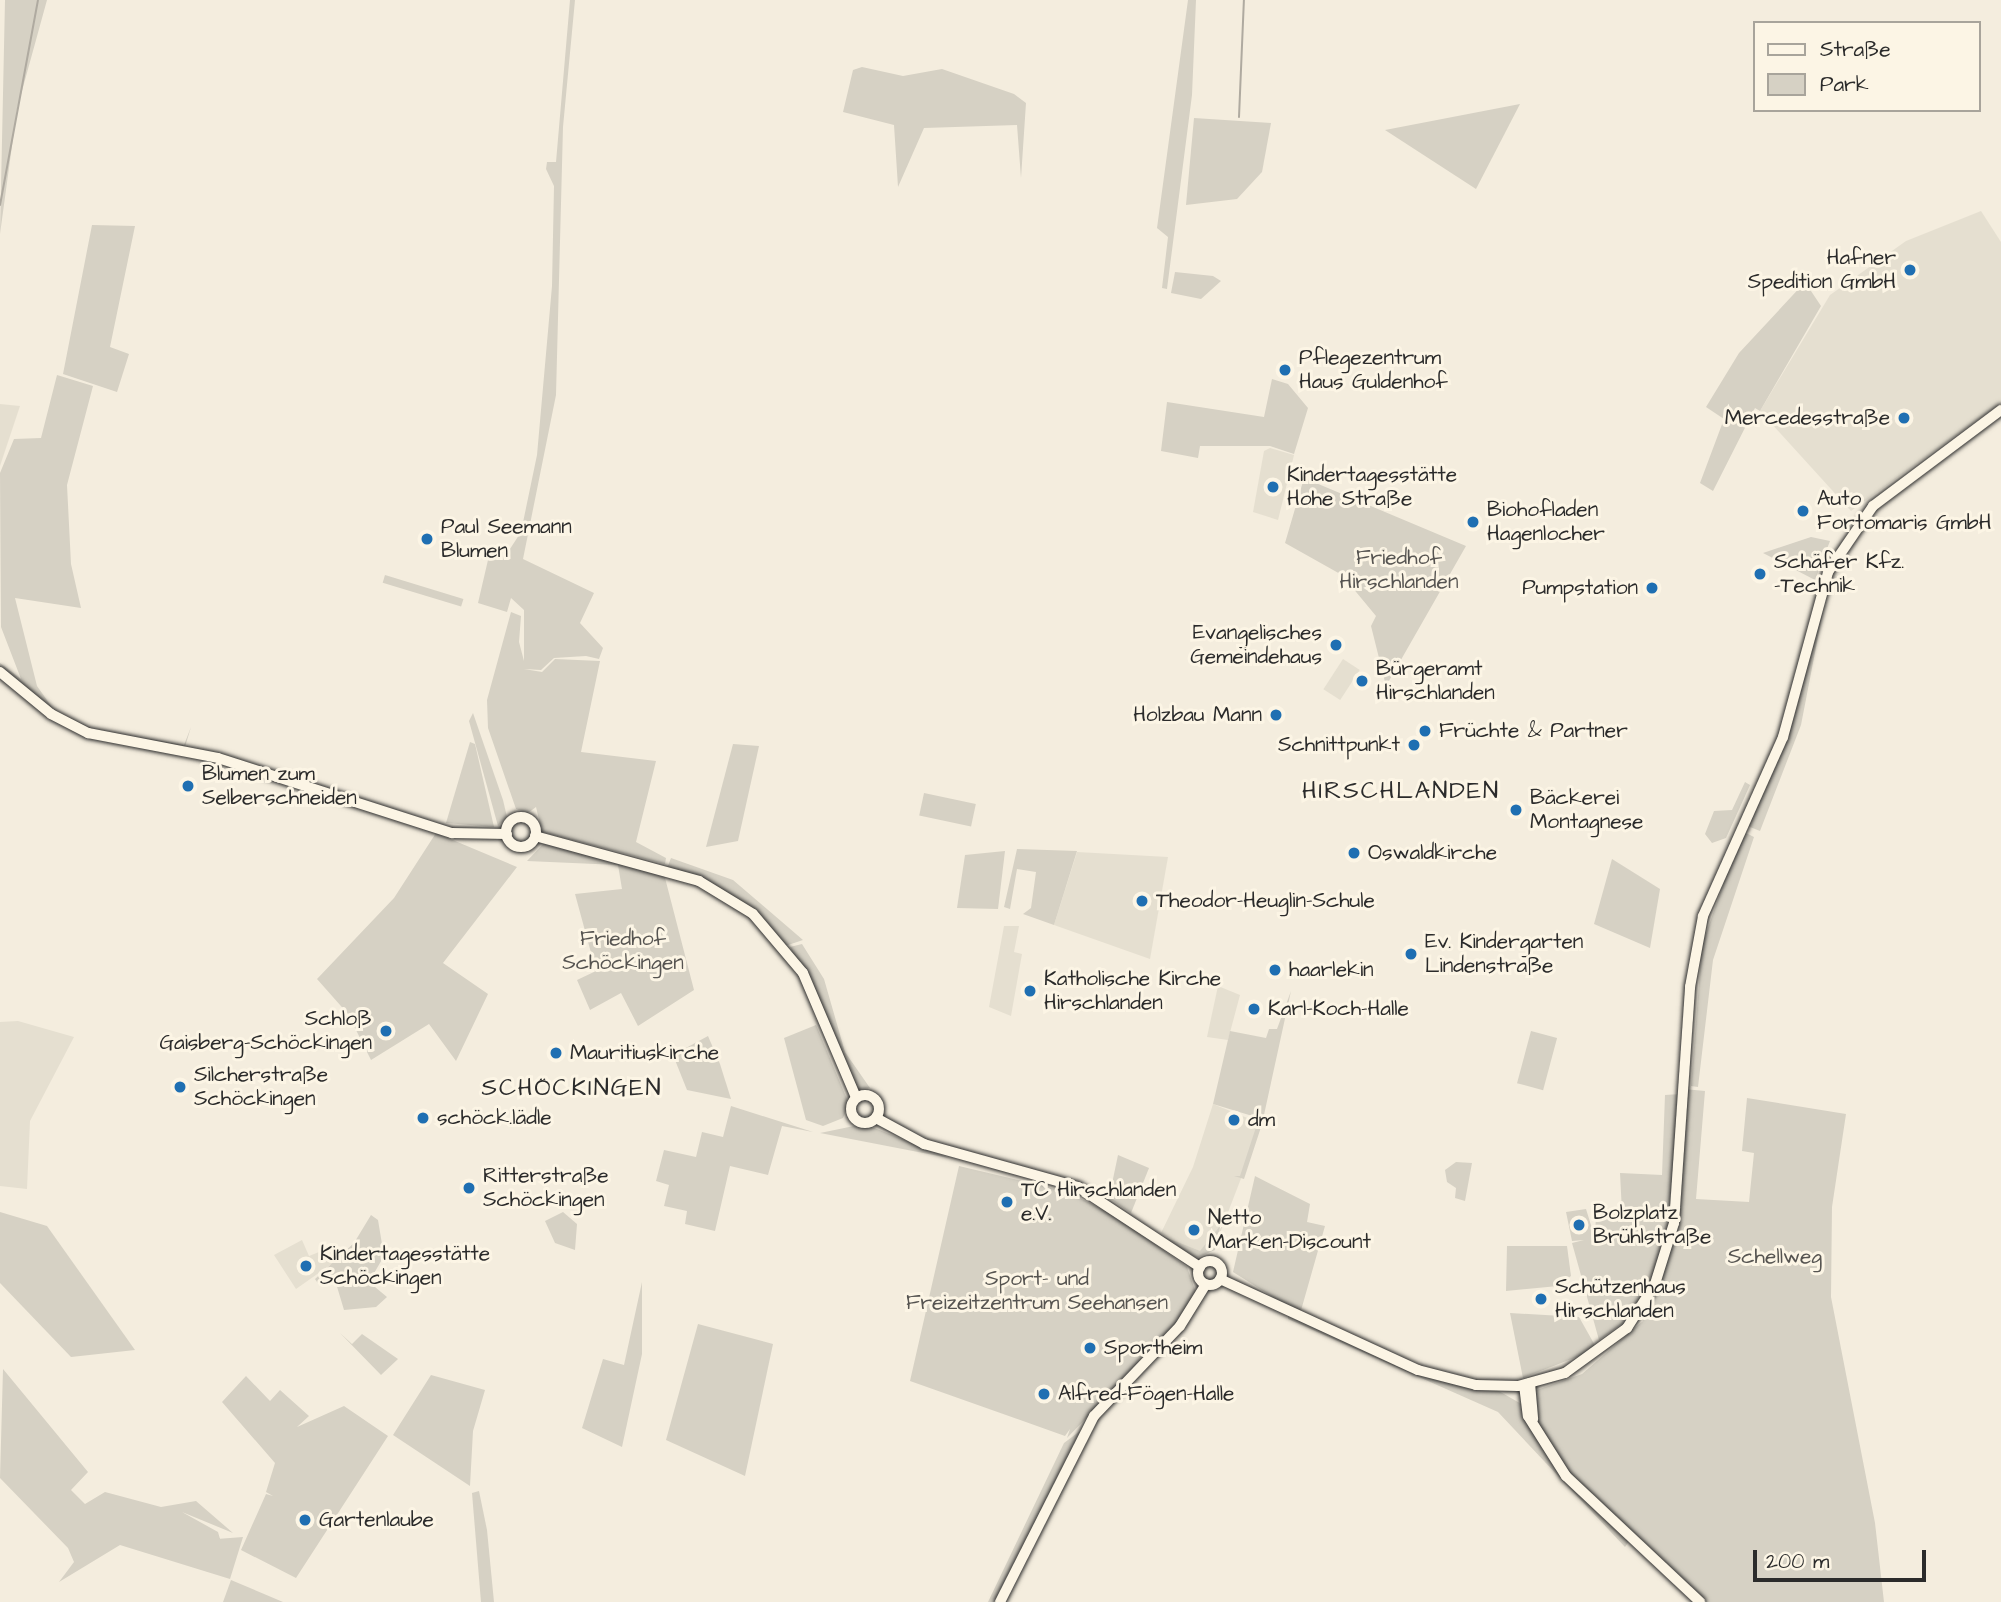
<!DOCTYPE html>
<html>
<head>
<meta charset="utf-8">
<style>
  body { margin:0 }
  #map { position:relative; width:2001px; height:1602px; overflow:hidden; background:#f4edde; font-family:"Architects Daughter",sans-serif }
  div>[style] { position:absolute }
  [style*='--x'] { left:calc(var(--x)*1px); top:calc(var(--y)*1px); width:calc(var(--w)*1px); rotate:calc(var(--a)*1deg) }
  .built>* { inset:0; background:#e5dfd0; transform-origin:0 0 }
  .green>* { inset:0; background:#d6d1c4; transform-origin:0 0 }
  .stream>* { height:2px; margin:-1px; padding:0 1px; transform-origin:1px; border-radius:1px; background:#afaaa0 }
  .roads { filter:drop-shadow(0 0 2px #2b2b2b) drop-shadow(0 0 2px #2b2b2b) }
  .major>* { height:10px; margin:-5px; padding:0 5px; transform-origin:5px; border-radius:5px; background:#fcf5e5 }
  .major>.ring { margin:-5px; padding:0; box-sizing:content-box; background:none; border:10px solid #fcf5e5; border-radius:50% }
  .dots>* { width:19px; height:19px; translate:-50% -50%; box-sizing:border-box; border:4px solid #fcf5e5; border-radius:50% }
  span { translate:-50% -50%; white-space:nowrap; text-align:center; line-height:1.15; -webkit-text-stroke:6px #fcf5e5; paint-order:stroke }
  .poi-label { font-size:21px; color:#2b2b2b }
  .right { translate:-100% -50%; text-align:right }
  .left { translate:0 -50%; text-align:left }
  .park-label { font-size:21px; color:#565451 }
  .quarter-label { font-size:24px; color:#2b2b2b; letter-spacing:2px }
  .legend { position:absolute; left:1753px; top:21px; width:228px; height:91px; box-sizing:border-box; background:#fcf5e5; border:2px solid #a8a49b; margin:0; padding:9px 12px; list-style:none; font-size:21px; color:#2b2b2b }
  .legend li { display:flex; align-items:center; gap:14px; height:35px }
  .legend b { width:35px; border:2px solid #a8a49b }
  .scale { position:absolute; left:1753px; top:1550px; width:173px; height:32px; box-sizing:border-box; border:4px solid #2b2b2b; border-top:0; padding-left:9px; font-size:21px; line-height:24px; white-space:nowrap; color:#2b2b2b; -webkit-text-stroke:5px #fcf5e5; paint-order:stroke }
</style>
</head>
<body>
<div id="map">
  <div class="built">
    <div style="clip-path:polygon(1981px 211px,2001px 242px,2001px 403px,1851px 511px,1760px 411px,1830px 295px,1906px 241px)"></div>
    <div style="clip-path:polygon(0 404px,20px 406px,0 466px)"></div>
    <div style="clip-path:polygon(1270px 448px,1294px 455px,1278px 520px,1253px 512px,1264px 451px)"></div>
    <div style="left:1343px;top:659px;width:20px;height:36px;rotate:33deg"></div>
    <div style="clip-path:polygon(1077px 852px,1168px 857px,1150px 959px,1054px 925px)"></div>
    <div style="clip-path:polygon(1004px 926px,1019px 926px,1014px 952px,1022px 954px,1011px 1016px,989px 1007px)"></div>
    <div style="clip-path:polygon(1218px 986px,1240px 995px,1228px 1040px,1207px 1037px)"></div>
    <div style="clip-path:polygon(18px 1021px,74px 1037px,30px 1121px,27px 1189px,0 1186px,0 1022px)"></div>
    <div style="clip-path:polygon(1213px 1104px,1262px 1124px,1215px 1246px,1197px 1254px,1161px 1233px,1193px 1167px)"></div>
    <div style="clip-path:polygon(302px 1240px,309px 1256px,324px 1250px,333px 1263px,296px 1289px,274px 1255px)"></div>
  </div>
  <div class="green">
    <div style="clip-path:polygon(5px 0,47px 0,17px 109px,0 234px)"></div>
    <div style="clip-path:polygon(570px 0,575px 0,563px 127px,556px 395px,523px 559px,594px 593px,580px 623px,603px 648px,599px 659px,586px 656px,554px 658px,541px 670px,524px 669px,542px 672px,555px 659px,600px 661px,581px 752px,656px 761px,636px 842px,666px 858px,665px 864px,542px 832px,536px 807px,528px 813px,516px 809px,488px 728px,487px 700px,511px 612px,521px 616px,519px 642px,524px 661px,524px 610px,511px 598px,507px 612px,478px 603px,491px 547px,508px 552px,521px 532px,537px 455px,552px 286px,554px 186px,546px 169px,547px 162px,556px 162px)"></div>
    <div style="clip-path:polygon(1188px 0,1196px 0,1192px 95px,1167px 289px,1162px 288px,1168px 237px,1157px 228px)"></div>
    <div style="clip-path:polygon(862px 67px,903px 76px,942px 69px,1014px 94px,1026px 103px,1021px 178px,1017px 125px,924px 128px,898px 187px,894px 125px,843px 112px,853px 70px)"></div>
    <div style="clip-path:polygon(1520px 104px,1476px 189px,1385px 130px)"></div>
    <div style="clip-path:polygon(1194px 118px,1271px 123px,1262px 172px,1237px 199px,1186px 205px)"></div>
    <div style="clip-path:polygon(92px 225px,135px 226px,110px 347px,129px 354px,117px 392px,63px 374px)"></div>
    <div style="clip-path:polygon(1175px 272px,1213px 276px,1221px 281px,1201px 299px,1171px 293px)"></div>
    <div style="clip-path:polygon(1805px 282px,1821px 306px,1760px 411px,1755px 408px,1713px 491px,1700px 483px,1724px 419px,1706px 407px,1739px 353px)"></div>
    <div style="clip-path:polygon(57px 375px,93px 386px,67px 485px,71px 564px,81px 608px,15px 598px,37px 686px,54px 710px,93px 729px,184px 745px,191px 727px,185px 747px,96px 732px,65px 720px,0 669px,0 663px,21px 679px,1px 627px,0 473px,14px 439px,41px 438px)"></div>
    <div style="clip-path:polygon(1272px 379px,1288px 384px,1308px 408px,1294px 454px,1270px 446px,1200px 446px,1198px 458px,1161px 451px,1167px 402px,1264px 417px)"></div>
    <div style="clip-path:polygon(1304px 478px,1466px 546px,1386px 686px,1371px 626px,1376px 616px,1342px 575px,1285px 543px)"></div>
    <div style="clip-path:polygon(1811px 537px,1830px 541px,1815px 580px,1763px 553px)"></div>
    <div style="left:385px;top:575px;width:82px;height:8px;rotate:17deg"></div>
    <div style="clip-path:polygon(1824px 606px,1801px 725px,1760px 831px,1745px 825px,1786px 739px)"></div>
    <div style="clip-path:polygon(473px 713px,503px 800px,507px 817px,498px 826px,469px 721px)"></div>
    <div style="clip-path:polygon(470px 742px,475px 744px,494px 827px,446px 823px)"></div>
    <div style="clip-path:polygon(733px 744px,759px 746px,738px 841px,706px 847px)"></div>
    <div style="clip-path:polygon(1745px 782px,1750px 785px,1726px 838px,1712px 843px,1705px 834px,1714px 811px,1732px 810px)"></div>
    <div style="left:924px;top:793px;width:53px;height:23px;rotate:12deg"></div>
    <div style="clip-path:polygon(1742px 831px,1754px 837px,1713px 960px,1698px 1087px,1691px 1086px,1702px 945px)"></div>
    <div style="clip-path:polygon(436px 833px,517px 867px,443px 963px,488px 994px,456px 1061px,429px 1024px,371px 1060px,348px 1014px,317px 979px,394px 898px)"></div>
    <div style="clip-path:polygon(544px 843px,664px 874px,694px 990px,638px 1026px,621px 993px,590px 1010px,577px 980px,596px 971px,575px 894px,622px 889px,618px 865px,527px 861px)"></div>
    <div style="clip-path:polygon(1017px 849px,1077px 851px,1054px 925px,1023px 914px,1031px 908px,1036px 872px,1017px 869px,1010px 909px,1004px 907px)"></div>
    <div style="clip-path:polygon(1005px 851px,998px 909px,957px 908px,965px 855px)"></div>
    <div style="clip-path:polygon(671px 858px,733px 880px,803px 940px,785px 946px,732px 898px,666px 871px)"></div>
    <div style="clip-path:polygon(1612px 859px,1660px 889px,1650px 948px,1594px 924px)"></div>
    <div style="clip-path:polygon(802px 944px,824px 979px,845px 1052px,870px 1088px,858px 1089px,790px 947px)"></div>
    <div style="clip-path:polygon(1291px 991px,1262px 1124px,1244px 1179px,1234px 1176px,1240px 1176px,1259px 1118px,1213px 1104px,1230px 1031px,1266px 1038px,1269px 1029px,1277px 1029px)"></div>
    <div style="clip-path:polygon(816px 1025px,849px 1104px,843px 1118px,823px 1126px,806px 1120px,784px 1038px)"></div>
    <div style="left:1531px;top:1031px;width:27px;height:54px;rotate:15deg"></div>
    <div style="clip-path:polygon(708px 1036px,720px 1064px,731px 1099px,687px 1090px,673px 1055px)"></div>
    <div style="clip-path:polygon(1684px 1089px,1705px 1091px,1696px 1199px,1749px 1202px,1754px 1153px,1742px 1151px,1747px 1098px,1846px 1114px,1832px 1207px,1831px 1297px,1875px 1523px,1884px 1602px,1700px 1602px,1629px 1541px,1625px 1547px,1498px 1412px,1288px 1319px,1288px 1314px,1418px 1370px,1492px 1387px,1523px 1405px,1530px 1383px,1537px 1390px,1582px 1374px,1643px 1321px,1638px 1313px,1668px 1249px)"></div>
    <div style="clip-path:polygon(1681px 1094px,1673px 1210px,1661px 1261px,1633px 1316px,1599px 1340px,1572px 1243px,1584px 1240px,1572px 1241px,1566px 1212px,1586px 1209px,1595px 1238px,1596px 1214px,1622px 1212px,1620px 1173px,1662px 1175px,1665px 1095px)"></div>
    <div style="clip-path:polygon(731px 1106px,813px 1132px,782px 1126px,768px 1175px,730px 1166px,715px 1231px,685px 1224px,687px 1211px,664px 1206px,669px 1185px,656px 1181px,664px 1150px,696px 1157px,702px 1132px,723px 1137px)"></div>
    <div style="clip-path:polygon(854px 1126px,872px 1127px,949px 1158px,820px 1133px)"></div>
    <div style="clip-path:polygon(1118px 1155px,1149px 1168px,1131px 1213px,1109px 1198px)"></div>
    <div style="clip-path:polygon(1456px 1162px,1472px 1163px,1465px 1201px,1455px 1198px,1456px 1188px,1447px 1182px,1445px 1170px)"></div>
    <div style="clip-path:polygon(959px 1166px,1068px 1192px,1117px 1217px,1187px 1267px,1196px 1293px,1177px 1324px,1067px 1438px,1070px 1429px,1065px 1436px,910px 1381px)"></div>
    <div style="clip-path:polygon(1255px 1176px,1310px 1204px,1307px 1222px,1325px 1226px,1300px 1314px,1233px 1272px)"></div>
    <div style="clip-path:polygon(0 1212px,47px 1226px,135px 1350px,71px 1357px,0 1283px)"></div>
    <div style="clip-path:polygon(563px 1212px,577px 1224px,575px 1250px,555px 1243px,545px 1221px)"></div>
    <div style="clip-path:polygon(371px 1215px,378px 1220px,384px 1256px,369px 1282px,387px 1297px,376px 1307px,344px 1310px,335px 1280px,319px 1285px,315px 1279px,354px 1243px)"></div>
    <div style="clip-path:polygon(1220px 1226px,1215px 1250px,1196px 1258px,1160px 1235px,1200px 1251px)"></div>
    <div style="clip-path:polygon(1507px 1246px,1567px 1246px,1571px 1276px,1558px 1286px,1506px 1291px)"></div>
    <div style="clip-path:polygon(642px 1282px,642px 1354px,622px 1447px,582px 1428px,603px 1359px,624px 1365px)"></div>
    <div style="clip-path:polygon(1510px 1313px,1579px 1317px,1597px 1349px,1523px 1378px)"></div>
    <div style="clip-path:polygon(698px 1324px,773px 1344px,745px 1476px,666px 1440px)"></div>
    <div style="clip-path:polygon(340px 1333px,352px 1344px,362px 1334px,398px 1359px,381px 1375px)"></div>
    <div style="clip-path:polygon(3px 1369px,88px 1472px,71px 1490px,85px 1504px,105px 1492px,161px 1507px,196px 1501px,233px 1533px,182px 1512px,218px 1532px,220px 1539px,204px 1540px,243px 1537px,230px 1579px,120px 1545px,59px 1582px,74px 1562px,68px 1548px,0 1478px)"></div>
    <div style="clip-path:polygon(431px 1375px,485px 1390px,473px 1431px,470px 1486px,393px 1435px)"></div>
    <div style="clip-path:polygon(246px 1376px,270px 1401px,280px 1390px,309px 1416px,297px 1427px,344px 1406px,388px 1436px,296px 1578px,241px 1550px,266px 1494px,273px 1496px,266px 1492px,275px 1463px,222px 1402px)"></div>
    <div style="clip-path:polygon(1084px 1428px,998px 1602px,988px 1602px,1064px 1443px)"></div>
    <div style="clip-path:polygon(479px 1491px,487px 1530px,494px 1602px,481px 1602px,472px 1493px)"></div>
    <div style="clip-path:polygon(231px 1580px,283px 1602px,223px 1602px)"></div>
  </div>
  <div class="stream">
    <div style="--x:1239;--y:117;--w:117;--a:-87.6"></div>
    <div style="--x:0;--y:205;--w:208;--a:-79.5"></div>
  </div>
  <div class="roads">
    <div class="major">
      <div style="--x:0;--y:672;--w:66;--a:39.5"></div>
      <div style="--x:51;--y:714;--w:42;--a:27.2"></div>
      <div style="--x:88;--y:733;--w:132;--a:10.9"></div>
      <div style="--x:218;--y:758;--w:246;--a:17.8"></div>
      <div style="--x:452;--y:833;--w:55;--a:1"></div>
      <div class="ring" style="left:506px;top:817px;width:20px;height:20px"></div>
      <div style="--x:535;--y:836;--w:170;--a:15.3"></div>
      <div style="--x:699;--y:881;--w:63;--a:31.4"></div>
      <div style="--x:753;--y:914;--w:77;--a:49.7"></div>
      <div style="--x:803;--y:973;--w:135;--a:66.9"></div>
      <div class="ring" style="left:851px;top:1095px;width:18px;height:18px"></div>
      <div style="--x:876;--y:1118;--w:55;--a:28.4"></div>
      <div style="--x:924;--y:1144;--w:160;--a:15.6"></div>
      <div style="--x:1078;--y:1187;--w:146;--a:33.3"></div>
      <div class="ring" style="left:1198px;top:1261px;width:14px;height:14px"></div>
      <div style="--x:1220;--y:1279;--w:218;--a:24.7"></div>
      <div style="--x:1418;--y:1370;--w:60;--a:14.5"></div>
      <div style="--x:1476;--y:1385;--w:42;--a:1.4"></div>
      <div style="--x:1518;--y:1386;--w:49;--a:-15.5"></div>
      <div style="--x:1565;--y:1373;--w:77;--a:-36"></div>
      <div style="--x:1627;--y:1328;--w:52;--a:-57.5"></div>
      <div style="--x:1655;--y:1284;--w:64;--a:-72.7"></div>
      <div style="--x:1674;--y:1223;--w:237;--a:-86.1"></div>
      <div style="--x:1690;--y:987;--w:72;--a:-79.6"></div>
      <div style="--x:1703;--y:916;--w:196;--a:-65.9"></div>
      <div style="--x:1783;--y:737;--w:171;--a:-74.7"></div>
      <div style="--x:1828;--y:572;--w:80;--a:-55.7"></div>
      <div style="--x:1873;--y:506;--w:160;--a:-36.9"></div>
      <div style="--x:1530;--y:1383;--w:36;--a:85"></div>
      <div style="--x:1524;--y:1385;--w:31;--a:83"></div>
      <div style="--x:1528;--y:1416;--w:71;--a:57.7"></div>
      <div style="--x:1566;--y:1476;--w:184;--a:43.2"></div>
      <div style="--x:1000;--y:1602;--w:208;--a:-63.2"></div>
      <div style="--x:1094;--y:1416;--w:124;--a:-46.3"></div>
      <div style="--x:1180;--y:1326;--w:49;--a:-58.2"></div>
    </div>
  </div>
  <div class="dots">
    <div style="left:1910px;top:270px;background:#1f6fb2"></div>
    <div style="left:1285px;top:370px;background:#1f6fb2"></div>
    <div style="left:1904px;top:418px;background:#1f6fb2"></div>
    <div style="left:1273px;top:487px;background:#1f6fb2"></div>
    <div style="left:1803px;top:511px;background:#1f6fb2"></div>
    <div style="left:1473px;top:522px;background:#1f6fb2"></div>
    <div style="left:427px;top:539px;background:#1f6fb2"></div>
    <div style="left:1760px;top:574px;background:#1f6fb2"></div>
    <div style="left:1652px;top:588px;background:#1f6fb2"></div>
    <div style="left:1336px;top:645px;background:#1f6fb2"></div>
    <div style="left:1362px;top:681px;background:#1f6fb2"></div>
    <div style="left:1276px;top:715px;background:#1f6fb2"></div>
    <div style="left:1425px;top:731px;background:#1f6fb2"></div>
    <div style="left:1414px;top:745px;background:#1f6fb2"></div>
    <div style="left:188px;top:786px;background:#1f6fb2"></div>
    <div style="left:1516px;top:810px;background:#1f6fb2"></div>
    <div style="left:1354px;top:853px;background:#1f6fb2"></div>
    <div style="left:1142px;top:901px;background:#1f6fb2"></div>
    <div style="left:1411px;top:954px;background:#1f6fb2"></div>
    <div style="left:1275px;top:970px;background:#1f6fb2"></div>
    <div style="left:1030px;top:991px;background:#1f6fb2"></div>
    <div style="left:1254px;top:1009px;background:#1f6fb2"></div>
    <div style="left:386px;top:1031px;background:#1f6fb2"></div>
    <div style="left:556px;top:1053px;background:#1f6fb2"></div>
    <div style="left:180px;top:1087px;background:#1f6fb2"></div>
    <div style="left:423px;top:1118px;background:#1f6fb2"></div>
    <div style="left:1234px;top:1120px;background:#1f6fb2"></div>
    <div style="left:469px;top:1188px;background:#1f6fb2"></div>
    <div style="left:1007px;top:1202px;background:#1f6fb2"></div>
    <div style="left:1579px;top:1225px;background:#1f6fb2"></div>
    <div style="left:1194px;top:1230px;background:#1f6fb2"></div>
    <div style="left:306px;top:1266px;background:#1f6fb2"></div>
    <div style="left:1541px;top:1299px;background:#1f6fb2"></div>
    <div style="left:1090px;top:1348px;background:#1f6fb2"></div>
    <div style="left:1044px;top:1394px;background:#1f6fb2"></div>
    <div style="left:305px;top:1520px;background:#1f6fb2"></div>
  </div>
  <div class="poi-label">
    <span class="right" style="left:1896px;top:270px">Hafner<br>Spedition GmbH</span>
    <span class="left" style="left:1299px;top:370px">Pflegezentrum<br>Haus Guldenhof</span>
    <span class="right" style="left:1890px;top:418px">Mercedesstraße</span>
    <span class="left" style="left:1287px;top:487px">Kindertagesstätte<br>Hohe Straße</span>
    <span class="left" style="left:1817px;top:511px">Auto<br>Fortomaris GmbH</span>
    <span class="left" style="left:1487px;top:522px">Biohofladen<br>Hagenlocher</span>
    <span class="left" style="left:441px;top:539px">Paul Seemann<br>Blumen</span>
    <span class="left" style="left:1774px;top:574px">Schäfer Kfz.<br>-Technik</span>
    <span class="right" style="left:1638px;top:588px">Pumpstation</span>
    <span class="right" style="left:1322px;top:645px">Evangelisches<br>Gemeindehaus</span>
    <span class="left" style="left:1376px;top:681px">Bürgeramt<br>Hirschlanden</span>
    <span class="right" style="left:1262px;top:715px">Holzbau Mann</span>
    <span class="left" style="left:1439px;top:731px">Früchte &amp; Partner</span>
    <span class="right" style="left:1400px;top:745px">Schnittpunkt</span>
    <span class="left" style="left:202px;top:786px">Blumen zum<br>Selberschneiden</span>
    <span class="left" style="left:1530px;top:810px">Bäckerei<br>Montagnese</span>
    <span class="left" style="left:1368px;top:853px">Oswaldkirche</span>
    <span class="left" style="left:1156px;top:901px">Theodor-Heuglin-Schule</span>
    <span class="left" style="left:1425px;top:954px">Ev. Kindergarten<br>Lindenstraße</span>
    <span class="left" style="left:1289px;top:970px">haarlekin</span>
    <span class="left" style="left:1044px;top:991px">Katholische Kirche<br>Hirschlanden</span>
    <span class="left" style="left:1268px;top:1009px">Karl-Koch-Halle</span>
    <span class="right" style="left:372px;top:1031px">Schloß<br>Gaisberg-Schöckingen</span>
    <span class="left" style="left:570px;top:1053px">Mauritiuskirche</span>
    <span class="left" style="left:194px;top:1087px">Silcherstraße<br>Schöckingen</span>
    <span class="left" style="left:437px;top:1118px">schöck.lädle</span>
    <span class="left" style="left:1248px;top:1120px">dm</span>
    <span class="left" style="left:483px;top:1188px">Ritterstraße<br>Schöckingen</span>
    <span class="left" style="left:1021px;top:1202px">TC Hirschlanden<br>e.V.</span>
    <span class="left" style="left:1593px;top:1225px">Bolzplatz<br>Brühlstraße</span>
    <span class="left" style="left:1208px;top:1230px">Netto<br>Marken-Discount</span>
    <span class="left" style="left:320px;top:1266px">Kindertagesstätte<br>Schöckingen</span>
    <span class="left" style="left:1555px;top:1299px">Schützenhaus<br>Hirschlanden</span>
    <span class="left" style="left:1104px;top:1348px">Sportheim</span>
    <span class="left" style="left:1058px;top:1394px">Alfred-Fögen-Halle</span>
    <span class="left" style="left:319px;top:1520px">Gartenlaube</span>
  </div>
  <div class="park-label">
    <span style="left:1399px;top:570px">Friedhof<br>Hirschlanden</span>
    <span style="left:623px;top:951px">Friedhof<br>Schöckingen</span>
    <span style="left:1775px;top:1257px">Schellweg</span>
    <span style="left:1037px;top:1291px">Sport- und<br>Freizeitzentrum Seehansen</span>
  </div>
  <div class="quarter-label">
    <span style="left:1401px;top:792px">HIRSCHLANDEN</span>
    <span style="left:572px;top:1089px">SCHÖCKINGEN</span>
  </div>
  <ul class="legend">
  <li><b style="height:9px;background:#fcf5e5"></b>Straße</li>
  <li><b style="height:19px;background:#d6d1c4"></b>Park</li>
  </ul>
  <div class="scale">200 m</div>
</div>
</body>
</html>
